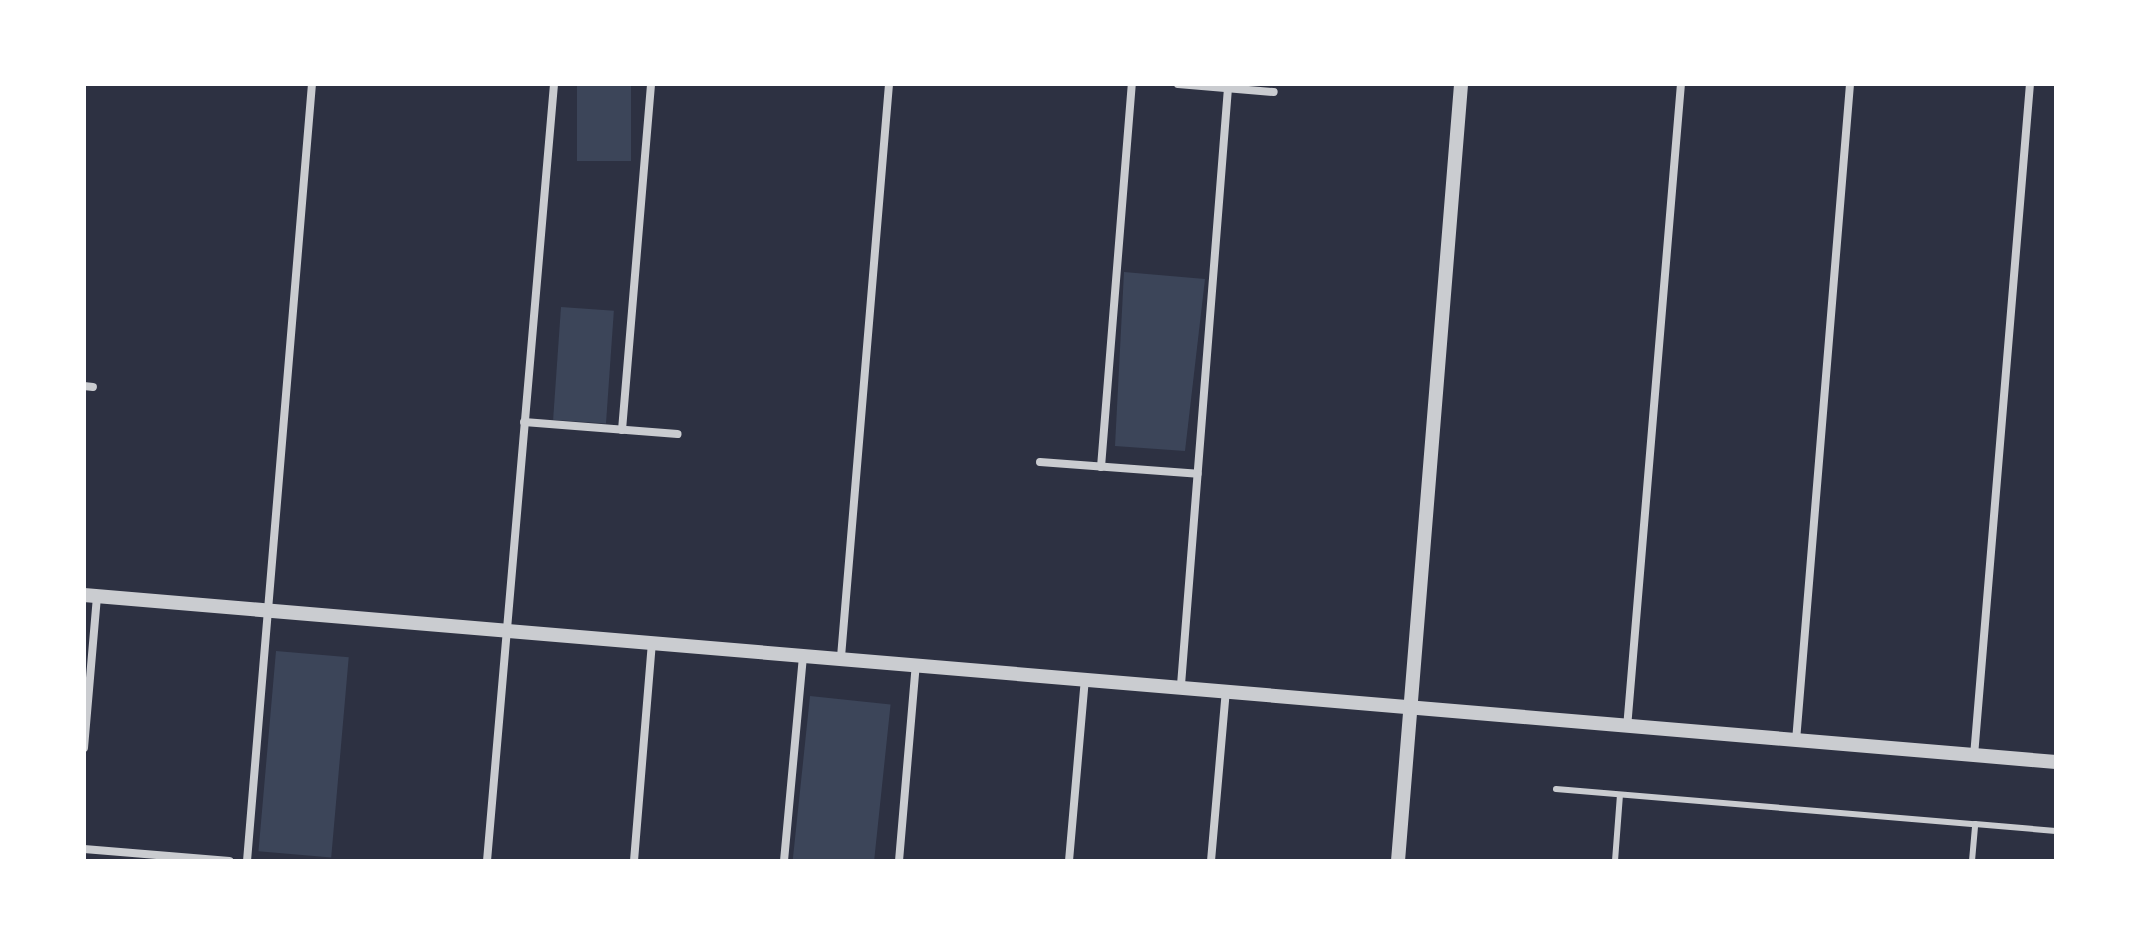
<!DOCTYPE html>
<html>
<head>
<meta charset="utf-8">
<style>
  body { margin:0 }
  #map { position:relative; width:2140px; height:945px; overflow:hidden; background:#2d3142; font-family:Manrope,sans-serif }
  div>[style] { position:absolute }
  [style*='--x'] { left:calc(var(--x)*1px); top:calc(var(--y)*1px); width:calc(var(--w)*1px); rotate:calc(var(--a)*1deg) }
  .green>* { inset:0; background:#3c4559; transform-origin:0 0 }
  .service>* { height:6px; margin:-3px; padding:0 3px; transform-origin:3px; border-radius:3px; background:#caccd0 }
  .minor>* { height:8px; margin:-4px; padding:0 4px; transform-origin:4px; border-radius:4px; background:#caccd0 }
  .tertiary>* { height:14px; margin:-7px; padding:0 7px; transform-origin:7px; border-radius:7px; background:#caccd0 }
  span { translate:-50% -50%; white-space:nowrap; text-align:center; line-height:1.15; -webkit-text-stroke:8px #fff; paint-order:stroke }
  .frame { position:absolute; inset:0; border:86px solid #fff; pointer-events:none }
</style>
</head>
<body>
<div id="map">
  <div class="green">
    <div style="left:577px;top:84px;width:54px;height:77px"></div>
    <div style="clip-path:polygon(1124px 272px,1205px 279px,1185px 451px,1115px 446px)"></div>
    <div style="left:561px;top:307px;width:53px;height:113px;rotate:4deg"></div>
    <div style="left:276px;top:651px;width:73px;height:201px;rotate:5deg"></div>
    <div style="left:810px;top:696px;width:81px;height:166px;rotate:6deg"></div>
  </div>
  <div class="service">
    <div style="--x:1556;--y:789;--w:420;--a:4.8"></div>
    <div style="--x:1615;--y:861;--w:66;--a:-85.7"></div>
    <div style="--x:1972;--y:861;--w:37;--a:-85"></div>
    <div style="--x:1975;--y:824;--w:81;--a:4.9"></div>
  </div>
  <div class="minor">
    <div style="--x:1178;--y:84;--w:96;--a:4.8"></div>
    <div style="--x:84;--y:386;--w:9;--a:6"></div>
    <div style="--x:524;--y:422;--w:154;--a:4.5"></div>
    <div style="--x:622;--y:430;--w:347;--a:-85.2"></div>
    <div style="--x:1040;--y:462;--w:158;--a:4.3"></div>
    <div style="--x:1101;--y:467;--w:384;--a:-85.4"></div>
    <div style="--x:841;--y:657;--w:575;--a:-85.21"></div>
    <div style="--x:1181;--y:685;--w:599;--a:-85.5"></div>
    <div style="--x:1627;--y:728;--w:646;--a:-85.21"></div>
    <div style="--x:1796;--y:741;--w:659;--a:-85.3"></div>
    <div style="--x:84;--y:748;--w:153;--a:-85.1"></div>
    <div style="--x:1974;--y:756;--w:674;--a:-85.24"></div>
    <div style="--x:84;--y:849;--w:146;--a:4.7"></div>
    <div style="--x:247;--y:861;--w:780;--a:-85.22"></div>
    <div style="--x:487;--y:861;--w:780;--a:-85.07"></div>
    <div style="--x:634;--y:861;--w:220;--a:-85.3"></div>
    <div style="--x:784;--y:861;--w:207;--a:-84.7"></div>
    <div style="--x:899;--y:861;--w:198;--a:-85.1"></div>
    <div style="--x:1069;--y:861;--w:184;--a:-85"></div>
    <div style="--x:1211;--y:861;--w:172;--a:-85"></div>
  </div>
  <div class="tertiary">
    <div style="--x:84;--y:595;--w:1979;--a:4.84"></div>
    <div style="--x:1398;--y:861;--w:780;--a:-85.36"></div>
  </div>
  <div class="frame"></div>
</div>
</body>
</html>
